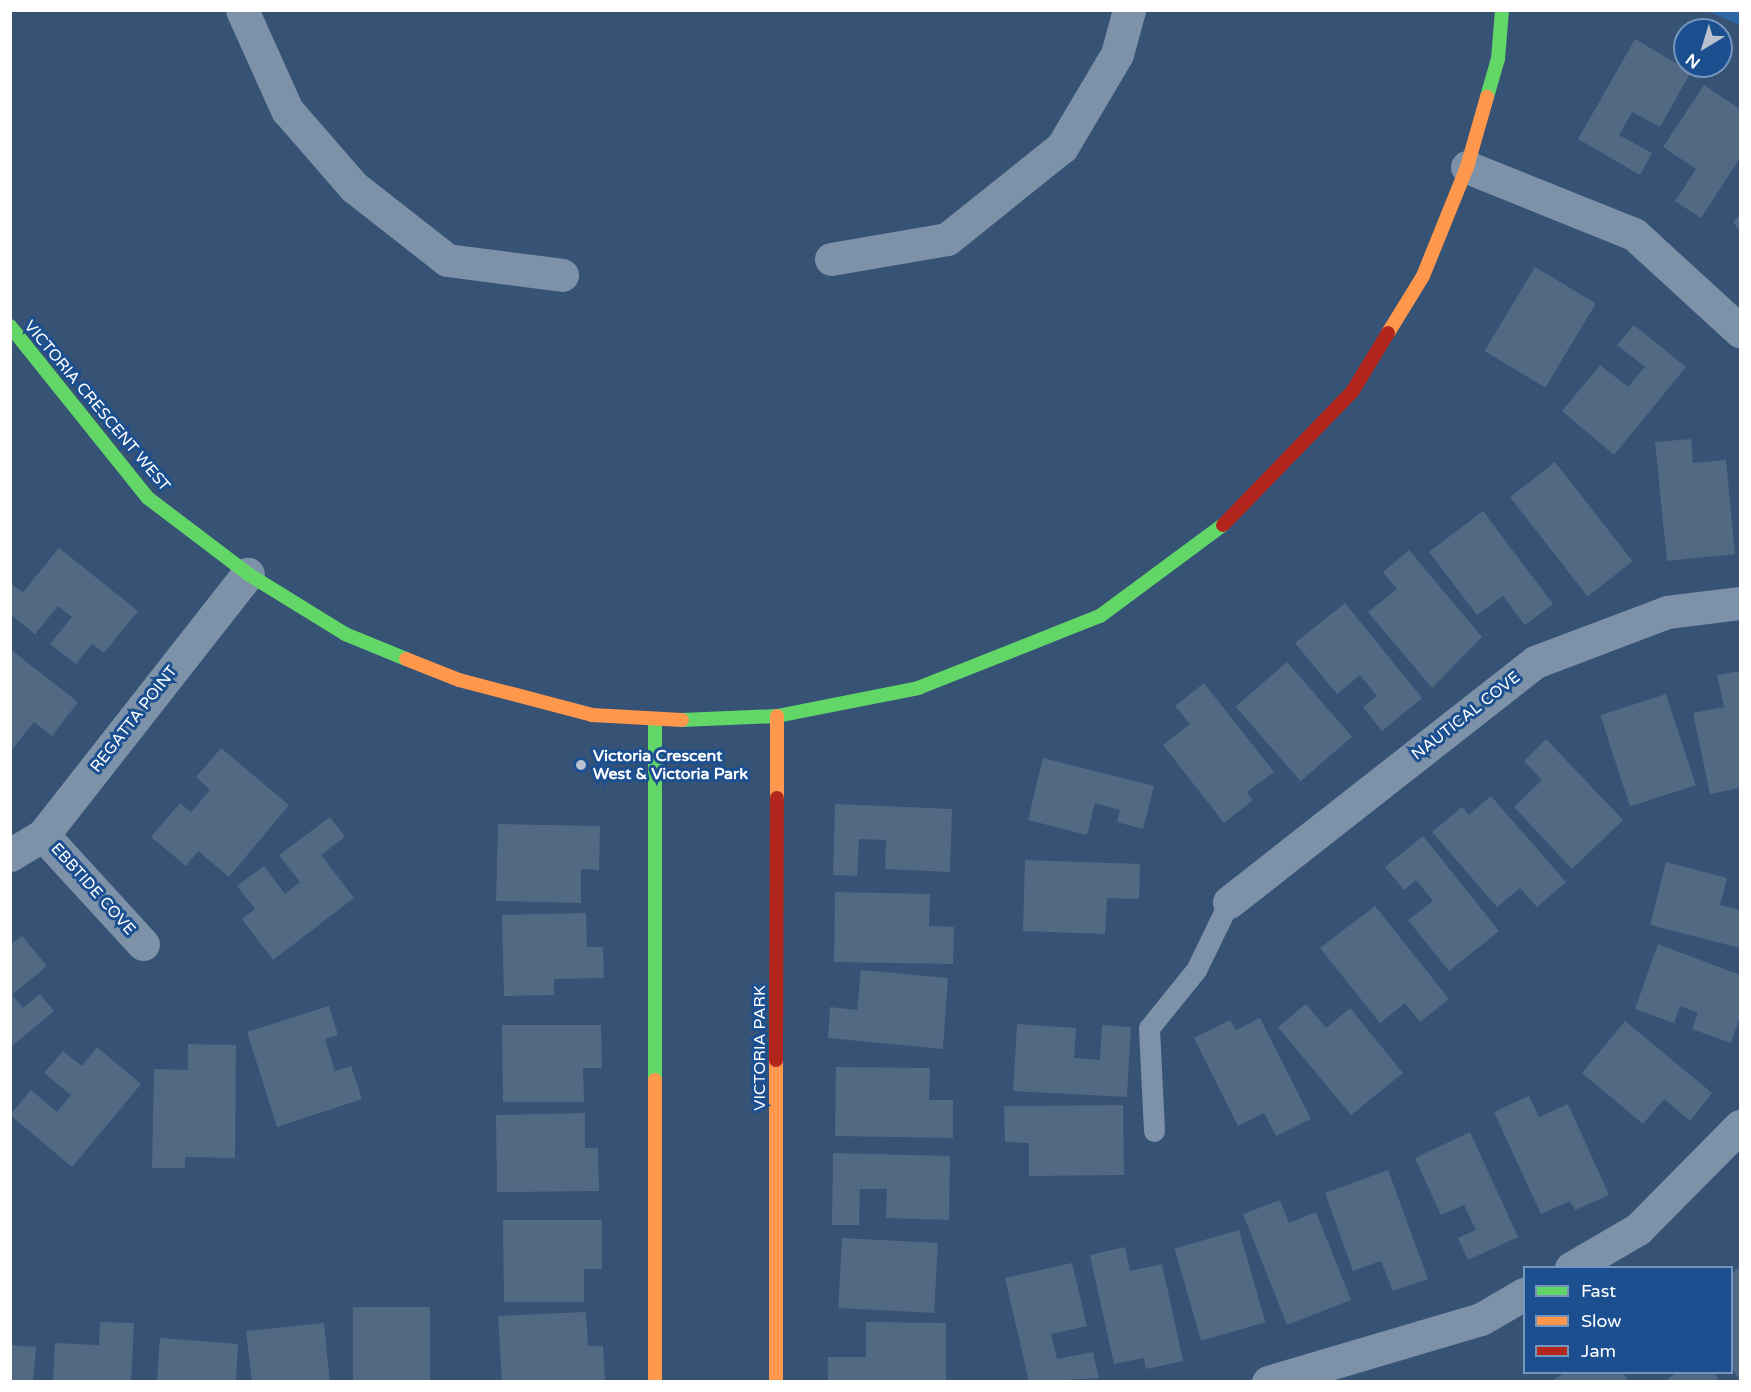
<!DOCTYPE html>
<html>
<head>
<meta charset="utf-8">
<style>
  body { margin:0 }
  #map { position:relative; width:1751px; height:1392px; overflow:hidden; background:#365274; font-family:"Varela Round",sans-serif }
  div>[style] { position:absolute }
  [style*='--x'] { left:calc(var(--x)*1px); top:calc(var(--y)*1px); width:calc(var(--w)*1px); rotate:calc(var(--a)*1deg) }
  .green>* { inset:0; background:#2f66a5 }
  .building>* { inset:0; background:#526984; transform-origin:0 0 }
  .lane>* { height:21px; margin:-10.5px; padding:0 10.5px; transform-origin:10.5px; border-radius:10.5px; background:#7d92a8 }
  .street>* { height:33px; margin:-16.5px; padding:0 16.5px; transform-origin:16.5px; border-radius:16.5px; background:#7d92a8 }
  .fast>* { height:14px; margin:-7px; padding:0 7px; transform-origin:7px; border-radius:7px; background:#63d668 }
  .slow>* { height:14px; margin:-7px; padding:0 7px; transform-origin:7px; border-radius:7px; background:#ff974d }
  .jam>* { height:14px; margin:-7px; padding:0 7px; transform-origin:7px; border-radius:7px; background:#b3261e }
  .dots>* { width:16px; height:16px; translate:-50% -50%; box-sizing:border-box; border:3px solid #1b4f8f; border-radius:50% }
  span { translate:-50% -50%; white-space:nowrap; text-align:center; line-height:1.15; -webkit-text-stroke:6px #1b4f8f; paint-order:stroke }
  .street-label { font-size:16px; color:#fff }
  .poi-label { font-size:16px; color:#fff; font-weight:700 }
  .left { translate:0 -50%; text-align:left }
  .frame { position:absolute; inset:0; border:12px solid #fff; pointer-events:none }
  .legend { position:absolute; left:1523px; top:1266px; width:210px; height:108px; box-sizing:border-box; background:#1b4f8f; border:2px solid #7695bc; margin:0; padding:8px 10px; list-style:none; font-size:18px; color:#fff }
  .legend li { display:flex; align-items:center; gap:12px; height:30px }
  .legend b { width:30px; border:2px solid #7695bc }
  .north { position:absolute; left:1673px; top:18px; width:60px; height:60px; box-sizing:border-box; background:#1b4f8f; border:2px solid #7695bc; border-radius:50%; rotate:218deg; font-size:16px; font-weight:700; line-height:24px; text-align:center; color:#fff }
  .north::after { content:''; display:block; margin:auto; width:21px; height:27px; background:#b9c2ce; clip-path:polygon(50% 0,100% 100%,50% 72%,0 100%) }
</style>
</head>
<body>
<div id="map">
  <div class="green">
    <div style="clip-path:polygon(1707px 11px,1740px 11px,1740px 25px)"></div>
  </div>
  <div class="building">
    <div style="clip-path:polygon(1635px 39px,1691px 72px,1660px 127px,1632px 112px,1619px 135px,1652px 153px,1640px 175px,1578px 139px)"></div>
    <div style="clip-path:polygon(1704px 85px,1740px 109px,1740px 158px,1701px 218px,1675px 201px,1696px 169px,1663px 147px)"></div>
    <div style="clip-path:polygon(1740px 215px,1740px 231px,1733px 222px)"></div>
    <div style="left:1535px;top:267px;width:71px;height:98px;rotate:31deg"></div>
    <div style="clip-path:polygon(1634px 325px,1686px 367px,1614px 455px,1562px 411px,1600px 365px,1628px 387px,1645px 367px,1617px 345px)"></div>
    <div style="clip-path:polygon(1691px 439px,1693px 463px,1726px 460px,1735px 554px,1667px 561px,1655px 442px)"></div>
    <div style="left:1555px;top:462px;width:126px;height:57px;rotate:52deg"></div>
    <div style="clip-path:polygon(1483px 511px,1553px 604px,1525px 625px,1503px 596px,1477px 615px,1429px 552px)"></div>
    <div style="clip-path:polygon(59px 548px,138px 611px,104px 653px,92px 644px,76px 664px,50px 644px,72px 617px,58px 606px,35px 634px,10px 614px,10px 583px,23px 592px)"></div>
    <div style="clip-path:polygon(1409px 550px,1482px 637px,1432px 688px,1368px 612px,1397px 589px,1383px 572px)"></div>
    <div style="clip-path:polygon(1345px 603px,1422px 698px,1382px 731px,1363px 707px,1377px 696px,1360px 675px,1337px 694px,1295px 643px)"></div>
    <div style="clip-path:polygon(10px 649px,78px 702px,52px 736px,34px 722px,10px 752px)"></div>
    <div style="left:1287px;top:662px;width:99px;height:68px;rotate:49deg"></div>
    <div style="clip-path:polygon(1740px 671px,1740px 788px,1710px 794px,1693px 713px,1724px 707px,1717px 675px)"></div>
    <div style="clip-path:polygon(1204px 683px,1274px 772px,1247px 792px,1253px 800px,1224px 823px,1163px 745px,1190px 724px,1175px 706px)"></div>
    <div style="left:1666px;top:694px;width:96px;height:69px;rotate:72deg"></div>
    <div style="clip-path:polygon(1546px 739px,1623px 820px,1572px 869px,1514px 807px,1542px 780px,1524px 761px)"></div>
    <div style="clip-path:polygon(221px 748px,289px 805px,229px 877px,198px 851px,186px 866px,151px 837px,180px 803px,191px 812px,210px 790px,196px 777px)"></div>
    <div style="clip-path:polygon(1043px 758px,1154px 786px,1143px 829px,1117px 822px,1120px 810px,1095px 803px,1087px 835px,1028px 820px)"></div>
    <div style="clip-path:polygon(1491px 796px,1566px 882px,1537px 907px,1520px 888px,1497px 907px,1432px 832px,1462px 807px,1469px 815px)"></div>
    <div style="clip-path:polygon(835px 804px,952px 809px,950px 872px,885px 869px,886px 840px,859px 839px,857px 876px,833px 875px)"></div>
    <div style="clip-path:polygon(330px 817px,345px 837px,321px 855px,354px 898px,273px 960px,242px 919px,255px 909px,237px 886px,264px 866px,285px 894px,300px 882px,279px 855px)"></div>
    <div style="clip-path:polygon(498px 824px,600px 826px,599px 870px,581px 869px,581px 903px,496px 901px)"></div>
    <div style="clip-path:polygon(1423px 836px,1499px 931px,1449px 971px,1408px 920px,1433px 901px,1416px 880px,1404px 890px,1385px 867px)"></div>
    <div style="clip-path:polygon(1025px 860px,1140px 864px,1139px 899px,1107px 898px,1105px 934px,1023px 931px)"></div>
    <div style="clip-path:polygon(1666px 862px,1727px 878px,1720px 905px,1740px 910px,1740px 948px,1650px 925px)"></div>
    <div style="clip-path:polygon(835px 892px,930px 894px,929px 926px,954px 927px,953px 964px,834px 962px)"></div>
    <div style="clip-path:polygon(1375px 906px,1449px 999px,1420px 1022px,1405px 1003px,1380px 1023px,1320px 948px)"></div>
    <div style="clip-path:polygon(586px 913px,587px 947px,603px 947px,604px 978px,554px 979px,554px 995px,504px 996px,502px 915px)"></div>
    <div style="clip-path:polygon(22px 936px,47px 966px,12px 995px,23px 1008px,40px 994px,54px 1011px,10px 1048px,10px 945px)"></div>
    <div style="clip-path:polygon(1658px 944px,1740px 975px,1740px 1017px,1731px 1043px,1692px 1029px,1698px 1013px,1680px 1006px,1674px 1023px,1635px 1009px)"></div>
    <div style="clip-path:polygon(861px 970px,948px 978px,943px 1049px,828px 1038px,830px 1007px,857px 1010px)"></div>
    <div style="clip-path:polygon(1306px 1004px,1326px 1028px,1350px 1008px,1403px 1073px,1351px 1115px,1278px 1027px)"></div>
    <div style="clip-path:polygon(329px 1006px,338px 1035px,325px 1039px,335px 1071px,351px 1066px,362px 1099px,277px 1127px,247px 1032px)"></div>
    <div style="clip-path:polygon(1260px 1018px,1311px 1119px,1276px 1136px,1264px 1113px,1238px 1126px,1194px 1038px,1230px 1020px,1236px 1030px)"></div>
    <div style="clip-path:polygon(1625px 1021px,1712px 1093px,1690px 1121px,1664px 1099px,1643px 1124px,1582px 1073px)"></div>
    <div style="clip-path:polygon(1017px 1024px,1076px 1028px,1074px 1058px,1100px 1060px,1102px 1025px,1131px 1027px,1127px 1097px,1013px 1091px)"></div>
    <div style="clip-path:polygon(502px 1025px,601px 1025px,602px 1068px,583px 1068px,584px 1102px,503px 1102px)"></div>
    <div style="clip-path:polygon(188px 1044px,236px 1045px,235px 1158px,185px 1157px,185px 1168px,152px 1168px,154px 1069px,188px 1070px)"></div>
    <div style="clip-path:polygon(97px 1047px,141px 1084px,72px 1167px,10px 1115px,31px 1090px,57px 1112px,71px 1095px,44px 1073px,63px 1051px,82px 1066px)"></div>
    <div style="clip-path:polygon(836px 1067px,930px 1068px,929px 1100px,953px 1100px,953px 1138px,835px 1136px)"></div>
    <div style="clip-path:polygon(1529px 1096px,1539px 1117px,1568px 1104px,1609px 1195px,1575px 1210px,1570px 1201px,1541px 1214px,1494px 1112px)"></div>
    <div style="clip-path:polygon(1123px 1105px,1124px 1175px,1029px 1176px,1029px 1143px,1005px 1142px,1004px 1106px)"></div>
    <div style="clip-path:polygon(585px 1113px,585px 1148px,598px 1148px,599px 1191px,497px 1192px,496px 1115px)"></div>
    <div style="clip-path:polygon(1470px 1132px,1518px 1237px,1468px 1260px,1458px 1238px,1476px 1230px,1464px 1205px,1441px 1215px,1415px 1158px)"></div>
    <div style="clip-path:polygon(833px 1153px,950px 1156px,949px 1220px,886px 1218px,887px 1189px,860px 1189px,859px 1225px,832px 1225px)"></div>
    <div style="clip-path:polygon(1388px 1170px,1428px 1279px,1393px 1291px,1381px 1261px,1353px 1271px,1325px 1193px)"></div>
    <div style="clip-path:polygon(1280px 1200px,1289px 1223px,1316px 1212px,1351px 1300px,1287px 1325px,1243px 1214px)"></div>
    <div style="clip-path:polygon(503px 1220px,602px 1220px,602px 1269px,584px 1269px,584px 1302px,504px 1302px)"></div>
    <div style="left:1239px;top:1230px;width:96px;height:67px;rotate:74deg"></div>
    <div style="left:842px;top:1238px;width:96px;height:70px;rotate:3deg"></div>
    <div style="clip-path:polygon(1125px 1247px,1130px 1271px,1162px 1264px,1183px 1361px,1146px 1369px,1144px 1358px,1114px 1364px,1090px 1255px)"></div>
    <div style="clip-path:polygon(1072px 1263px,1087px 1326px,1051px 1334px,1057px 1359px,1093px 1352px,1099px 1378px,1029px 1382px,1005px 1278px)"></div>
    <div style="clip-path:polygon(1740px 1267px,1740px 1381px,1732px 1368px,1732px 1273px)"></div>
    <div style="left:353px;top:1307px;width:77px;height:75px"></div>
    <div style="clip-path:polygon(586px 1312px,588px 1346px,603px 1346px,605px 1382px,502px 1382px,498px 1316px)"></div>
    <div style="clip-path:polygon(100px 1322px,134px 1323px,131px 1382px,53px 1382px,55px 1343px,99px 1345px)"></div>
    <div style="clip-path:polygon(866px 1322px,946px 1323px,946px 1382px,828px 1382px,828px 1357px,866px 1357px)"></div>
    <div style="clip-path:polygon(324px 1323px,330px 1382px,252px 1382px,246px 1331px)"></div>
    <div style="clip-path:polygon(160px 1338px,238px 1344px,236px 1382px,157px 1382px)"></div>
    <div style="clip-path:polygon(10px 1345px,36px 1347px,33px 1382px,10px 1382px)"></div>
    <div style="clip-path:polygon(1566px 1372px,1623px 1372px,1628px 1382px,1550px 1382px)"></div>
    <div style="clip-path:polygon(1677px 1372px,1715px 1372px,1719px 1382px,1664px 1382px)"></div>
  </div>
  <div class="lane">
    <div style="--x:1154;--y:1131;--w:103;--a:-92.8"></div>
    <div style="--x:1149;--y:1028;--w:75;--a:-51"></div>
    <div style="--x:1196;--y:970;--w:76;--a:-64.1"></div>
  </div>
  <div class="street">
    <div style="--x:242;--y:10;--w:110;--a:65.8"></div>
    <div style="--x:287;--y:110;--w:102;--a:49"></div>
    <div style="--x:354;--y:187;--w:118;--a:38.1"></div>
    <div style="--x:447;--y:260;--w:116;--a:7.4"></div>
    <div style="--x:1467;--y:167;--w:180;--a:21.9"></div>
    <div style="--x:1634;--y:234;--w:144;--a:42.5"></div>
    <div style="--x:831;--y:259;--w:118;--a:-9.8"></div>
    <div style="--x:947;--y:239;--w:147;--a:-38.7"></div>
    <div style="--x:1062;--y:147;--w:108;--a:-59.4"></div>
    <div style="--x:1117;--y:54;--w:46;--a:-74.7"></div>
    <div style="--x:43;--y:835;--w:148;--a:47.5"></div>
    <div style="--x:10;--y:855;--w:39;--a:-31"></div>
    <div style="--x:43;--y:835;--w:332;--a:-51.9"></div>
    <div style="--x:1229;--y:902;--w:389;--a:-38.1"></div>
    <div style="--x:1535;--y:662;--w:141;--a:-20.7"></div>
    <div style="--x:1667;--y:612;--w:74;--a:-7"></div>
    <div style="--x:1571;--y:1268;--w:78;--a:-30.2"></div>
    <div style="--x:1638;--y:1229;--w:145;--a:-45.3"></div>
    <div style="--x:1268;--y:1382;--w:222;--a:-16.5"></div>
    <div style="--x:1481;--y:1319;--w:50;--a:-30.2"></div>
  </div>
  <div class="fast">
    <div style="--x:1487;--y:97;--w:40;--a:-74"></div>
    <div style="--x:1498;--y:59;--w:49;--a:-85.3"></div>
    <div style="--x:10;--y:326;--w:221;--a:51.3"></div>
    <div style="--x:148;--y:498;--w:126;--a:37.2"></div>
    <div style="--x:248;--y:574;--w:114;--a:31.7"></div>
    <div style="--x:345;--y:634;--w:66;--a:22.3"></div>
    <div style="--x:682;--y:720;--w:95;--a:-2.4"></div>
    <div style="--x:777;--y:716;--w:144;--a:-11.2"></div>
    <div style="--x:918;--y:688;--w:196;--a:-21.6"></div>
    <div style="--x:1100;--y:616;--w:153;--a:-36.5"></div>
    <div style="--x:655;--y:721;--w:359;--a:90"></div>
  </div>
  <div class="slow">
    <div style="--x:1388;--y:333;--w:67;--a:-58.4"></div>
    <div style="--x:1423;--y:276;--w:118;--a:-68"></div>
    <div style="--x:1467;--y:167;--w:73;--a:-74.1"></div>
    <div style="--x:406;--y:659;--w:57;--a:21.6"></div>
    <div style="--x:459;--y:680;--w:138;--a:14.7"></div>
    <div style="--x:592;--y:715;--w:90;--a:3.2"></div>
    <div style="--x:777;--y:798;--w:82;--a:-90"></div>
    <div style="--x:655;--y:1080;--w:302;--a:90"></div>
    <div style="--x:776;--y:1382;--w:322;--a:-90"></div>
  </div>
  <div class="jam">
    <div style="--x:1223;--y:525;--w:185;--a:-45.9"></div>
    <div style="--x:1352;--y:392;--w:69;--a:-58.6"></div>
    <div style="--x:776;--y:1060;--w:262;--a:-89.8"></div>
  </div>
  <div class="dots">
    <div style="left:581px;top:765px;background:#b9c2ce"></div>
  </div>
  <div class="street-label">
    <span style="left:97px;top:406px;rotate:50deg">VICTORIA CRESCENT WEST</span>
    <span style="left:1466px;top:716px;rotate:-38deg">NAUTICAL COVE</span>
    <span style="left:134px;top:719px;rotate:-52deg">REGATTA POINT</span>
    <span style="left:93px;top:889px;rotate:48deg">EBBTIDE COVE</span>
    <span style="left:760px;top:1048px;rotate:-90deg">VICTORIA PARK</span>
  </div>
  <div class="poi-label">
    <span class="left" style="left:593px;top:765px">Victoria Crescent<br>West &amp; Victoria Park</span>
  </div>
  <div class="frame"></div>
  <ul class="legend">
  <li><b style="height:8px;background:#63d668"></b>Fast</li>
  <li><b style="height:8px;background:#ff974d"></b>Slow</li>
  <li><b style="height:8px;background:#b3261e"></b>Jam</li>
  </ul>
  <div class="north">N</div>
</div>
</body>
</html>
